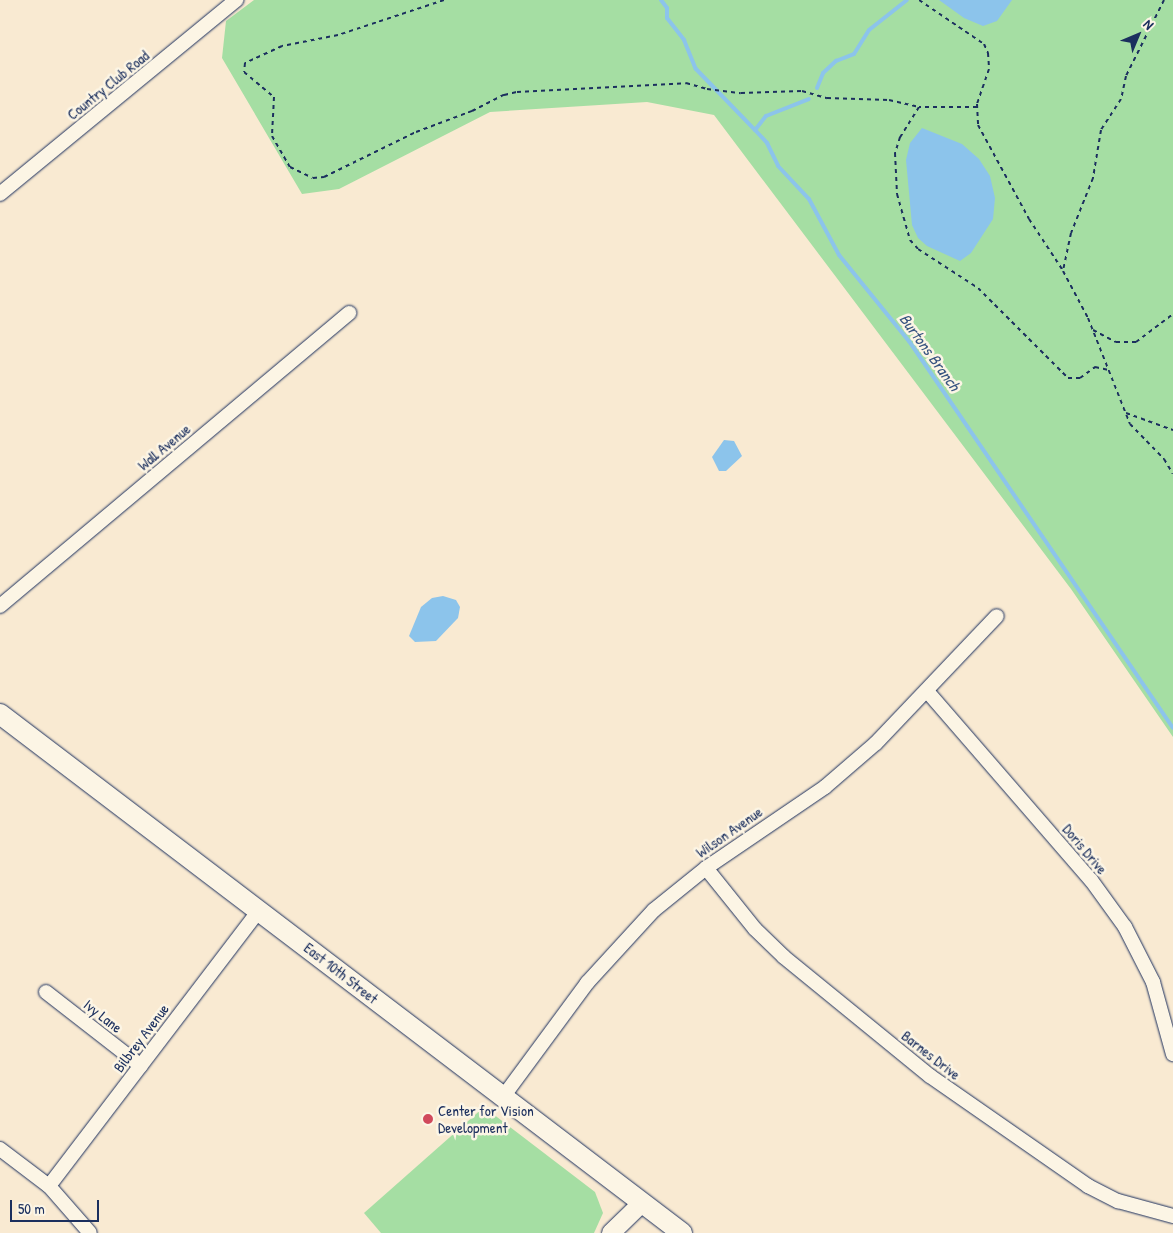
<!DOCTYPE html>
<html>
<head>
<meta charset="utf-8">
<style>
  body { margin:0 }
  #map { position:relative; width:1173px; height:1233px; overflow:hidden; background:#f9ead2; font-family:"Patrick Hand",sans-serif }
  div>[style] { position:absolute }
  [style*='--x'] { left:calc(var(--x)*1px); top:calc(var(--y)*1px); width:calc(var(--w)*1px); rotate:calc(var(--a)*1deg) }
  .green>* { inset:0; background:#a5dea3 }
  .water>* { inset:0; background:#8cc4eb }
  .stream>* { height:4px; margin:-2px; padding:0 2px; transform-origin:2px; border-radius:2px; background:#8cc4eb }
  .path>* { height:2px; margin-top:-1px; transform-origin:0; background:repeating-linear-gradient(90deg,#1b2f5e 0 4px,transparent 0 8px) }
  .roads { filter:drop-shadow(0 0 1px #1b2f5e) drop-shadow(0 0 1px #1b2f5e) }
  .minor>* { height:14px; margin:-7px; padding:0 7px; transform-origin:7px; border-radius:7px; background:#fcf5e5 }
  .tertiary>* { height:18px; margin:-9px; padding:0 9px; transform-origin:9px; border-radius:9px; background:#fcf5e5 }
  .secondary>* { height:20px; margin:-10px; padding:0 10px; transform-origin:10px; border-radius:10px; background:#fcf5e5 }
  .dots>* { width:14px; height:14px; translate:-50% -50%; box-sizing:border-box; border:2px solid #fcf5e5; border-radius:50% }
  span { translate:-50% -50%; white-space:nowrap; text-align:center; line-height:1.15; -webkit-text-stroke:5px #fcf5e5; paint-order:stroke }
  .street-label { font-size:15px; color:#1b2f5e }
  .poi-label { font-size:15px; color:#1b2f5e }
  .left { translate:0 -50%; text-align:left }
  .water-label { font-size:16px; color:#375481; font-style:italic }
  .north { position:absolute; left:1113px; top:10px; width:50px; height:50px; -webkit-text-stroke:4px #fcf5e5; paint-order:stroke; rotate:45deg; font-size:14px; font-weight:700; line-height:20px; text-align:center; color:#1b2f5e }
  .north::after { content:''; display:block; margin:auto; width:18px; height:22px; background:#1b2f5e; clip-path:polygon(50% 0,100% 100%,50% 72%,0 100%) }
  .scale { position:absolute; left:10px; top:1200px; width:89px; height:22px; box-sizing:border-box; border:2px solid #1b2f5e; border-top:0; padding-left:6px; font-size:15px; line-height:18px; white-space:nowrap; color:#1b2f5e; -webkit-text-stroke:4px #fcf5e5; paint-order:stroke }
</style>
</head>
<body>
<div id="map">
  <div class="green">
    <div style="clip-path:polygon(254px 0,1173px 0,1173px 737px,1071px 589px,714px 115px,647px 102px,490px 112px,339px 189px,302px 194px,222px 58px,226px 21px)"></div>
    <div style="clip-path:polygon(484px 1107px,595px 1192px,603px 1213px,594px 1233px,381px 1233px,364px 1213px)"></div>
  </div>
  <div class="water">
    <div style="clip-path:polygon(939px 0,1012px 0,997px 21px,983px 26px,964px 18px)"></div>
    <div style="clip-path:polygon(922px 128px,962px 144px,979px 159px,990px 176px,995px 198px,993px 219px,971px 253px,960px 261px,927px 246px,918px 238px,912px 225px,906px 160px,910px 143px)"></div>
    <div style="clip-path:polygon(724px 440px,734px 441px,742px 456px,726px 471px,719px 471px,712px 457px)"></div>
    <div style="clip-path:polygon(443px 596px,456px 600px,460px 607px,458px 618px,436px 641px,415px 642px,409px 636px,421px 607px,432px 598px)"></div>
  </div>
  <div class="stream">
    <div style="--x:661;--y:0;--w:10;--a:53"></div>
    <div style="--x:667;--y:8;--w:10;--a:90"></div>
    <div style="--x:667;--y:18;--w:28;--a:52"></div>
    <div style="--x:684;--y:40;--w:31;--a:68"></div>
    <div style="--x:696;--y:69;--w:85;--a:46"></div>
    <div style="--x:755;--y:130;--w:18;--a:47"></div>
    <div style="--x:767;--y:143;--w:25;--a:64"></div>
    <div style="--x:778;--y:166;--w:45;--a:46.8"></div>
    <div style="--x:809;--y:199;--w:64;--a:61.8"></div>
    <div style="--x:839;--y:255;--w:111;--a:50.9"></div>
    <div style="--x:909;--y:341;--w:468;--a:55.7"></div>
    <div style="--x:817;--y:88;--w:16;--a:-68"></div>
    <div style="--x:823;--y:73;--w:18;--a:-43"></div>
    <div style="--x:836;--y:61;--w:19;--a:-21"></div>
    <div style="--x:854;--y:54;--w:28;--a:-58"></div>
    <div style="--x:869;--y:30;--w:48;--a:-38.3"></div>
    <div style="--x:755;--y:130;--w:18;--a:-52"></div>
    <div style="--x:766;--y:116;--w:46;--a:-21.6"></div>
  </div>
  <div class="path">
    <div style="--x:444;--y:0;--w:112;--a:161.7"></div>
    <div style="--x:338;--y:35;--w:57;--a:168.9"></div>
    <div style="--x:282;--y:46;--w:41;--a:155.3"></div>
    <div style="--x:245;--y:63;--w:9;--a:96"></div>
    <div style="--x:244;--y:72;--w:39;--a:40"></div>
    <div style="--x:274;--y:97;--w:39;--a:93"></div>
    <div style="--x:272;--y:136;--w:36;--a:60"></div>
    <div style="--x:290;--y:167;--w:25;--a:26"></div>
    <div style="--x:313;--y:178;--w:11;--a:-5"></div>
    <div style="--x:324;--y:177;--w:102;--a:-26.1"></div>
    <div style="--x:416;--y:132;--w:60;--a:-20.6"></div>
    <div style="--x:472;--y:111;--w:36;--a:-27"></div>
    <div style="--x:504;--y:95;--w:13;--a:-13"></div>
    <div style="--x:517;--y:92;--w:169;--a:-3"></div>
    <div style="--x:686;--y:83;--w:22;--a:16"></div>
    <div style="--x:707;--y:89;--w:34;--a:7"></div>
    <div style="--x:741;--y:93;--w:61;--a:-1.9"></div>
    <div style="--x:802;--y:91;--w:26;--a:16"></div>
    <div style="--x:827;--y:98;--w:62;--a:1.8"></div>
    <div style="--x:889;--y:100;--w:31;--a:13"></div>
    <div style="--x:919;--y:0;--w:78;--a:34.1"></div>
    <div style="--x:984;--y:44;--w:10;--a:66"></div>
    <div style="--x:988;--y:53;--w:16;--a:86"></div>
    <div style="--x:989;--y:69;--w:37;--a:109"></div>
    <div style="--x:977;--y:104;--w:21;--a:87"></div>
    <div style="--x:978;--y:125;--w:107;--a:61.5"></div>
    <div style="--x:1029;--y:219;--w:60;--a:56.6"></div>
    <div style="--x:1164;--y:0;--w:85;--a:116.6"></div>
    <div style="--x:1126;--y:76;--w:24;--a:102"></div>
    <div style="--x:1121;--y:99;--w:37;--a:123"></div>
    <div style="--x:1101;--y:130;--w:49;--a:99.5"></div>
    <div style="--x:1093;--y:178;--w:59;--a:111.8"></div>
    <div style="--x:1071;--y:233;--w:39;--a:102"></div>
    <div style="--x:1063;--y:271;--w:53;--a:62"></div>
    <div style="--x:1088;--y:318;--w:114;--a:68.4"></div>
    <div style="--x:1130;--y:424;--w:49;--a:45.8"></div>
    <div style="--x:1164;--y:459;--w:17;--a:59"></div>
    <div style="--x:977;--y:107;--w:58;--a:180"></div>
    <div style="--x:919;--y:107;--w:36;--a:122"></div>
    <div style="--x:900;--y:137;--w:17;--a:107"></div>
    <div style="--x:895;--y:153;--w:41;--a:87.2"></div>
    <div style="--x:897;--y:194;--w:48;--a:74.2"></div>
    <div style="--x:910;--y:240;--w:12;--a:48"></div>
    <div style="--x:918;--y:249;--w:72;--a:33"></div>
    <div style="--x:978;--y:288;--w:127;--a:45"></div>
    <div style="--x:1068;--y:378;--w:12;--a:0"></div>
    <div style="--x:1080;--y:378;--w:19;--a:-36"></div>
    <div style="--x:1095;--y:367;--w:14;--a:12"></div>
    <div style="--x:1093;--y:330;--w:26;--a:28"></div>
    <div style="--x:1116;--y:342;--w:20;--a:0"></div>
    <div style="--x:1136;--y:342;--w:46;--a:-37.1"></div>
    <div style="--x:1126;--y:413;--w:50;--a:19.9"></div>
  </div>
  <div class="roads">
    <div class="minor">
      <div style="--x:0;--y:194;--w:306;--a:-39.4"></div>
      <div style="--x:0;--y:606;--w:456;--a:-40"></div>
      <div style="--x:927;--y:691;--w:250;--a:49.1"></div>
      <div style="--x:1091;--y:880;--w:58;--a:54.1"></div>
      <div style="--x:1125;--y:927;--w:62;--a:63"></div>
      <div style="--x:1153;--y:982;--w:75;--a:74.5"></div>
      <div style="--x:706;--y:868;--w:78;--a:51.2"></div>
      <div style="--x:755;--y:929;--w:40;--a:44"></div>
      <div style="--x:784;--y:957;--w:188;--a:39.2"></div>
      <div style="--x:930;--y:1076;--w:193;--a:34.8"></div>
      <div style="--x:1088;--y:1186;--w:34;--a:27"></div>
      <div style="--x:1118;--y:1201;--w:57;--a:15.3"></div>
      <div style="--x:46;--y:992;--w:120;--a:37.9"></div>
      <div style="--x:503;--y:1097;--w:142;--a:-53.6"></div>
      <div style="--x:587;--y:983;--w:99;--a:-47.5"></div>
      <div style="--x:654;--y:910;--w:67;--a:-38.9"></div>
      <div style="--x:706;--y:868;--w:144;--a:-34.2"></div>
      <div style="--x:825;--y:787;--w:67;--a:-40.8"></div>
      <div style="--x:876;--y:743;--w:175;--a:-46.4"></div>
      <div style="--x:0;--y:1149;--w:61;--a:37.1"></div>
      <div style="--x:49;--y:1186;--w:62;--a:48.9"></div>
      <div style="--x:49;--y:1186;--w:347;--a:-52.7"></div>
    </div>
    <div class="tertiary">
      <div style="--x:611;--y:1233;--w:43;--a:-44.1"></div>
    </div>
    <div class="secondary">
      <div style="--x:0;--y:714;--w:857;--a:37.27"></div>
    </div>
  </div>
  <div class="dots">
    <div style="left:428px;top:1119px;background:#d1495b"></div>
  </div>
  <div class="street-label">
    <span style="left:108px;top:85px;rotate:-39deg">Country Club Road</span>
    <span style="left:164px;top:447px;rotate:-40deg">Wall Avenue</span>
    <span style="left:729px;top:832px;rotate:-35deg">Wilson Avenue</span>
    <span style="left:1085px;top:849px;rotate:50deg">Doris Drive</span>
    <span style="left:341px;top:973px;rotate:38deg">East 10th Street</span>
    <span style="left:103px;top:1016px;rotate:38deg">Ivy Lane</span>
    <span style="left:141px;top:1038px;rotate:-53deg">Bilbrey Avenue</span>
    <span style="left:931px;top:1055px;rotate:38deg">Barnes Drive</span>
  </div>
  <div class="poi-label">
    <span class="left" style="left:438px;top:1119px">Center for Vision<br>Development</span>
  </div>
  <div class="water-label">
    <span style="left:930px;top:352px;rotate:54deg">Burtons Branch</span>
  </div>
  <div class="north">N</div>
  <div class="scale">50 m</div>
</div>
</body>
</html>
